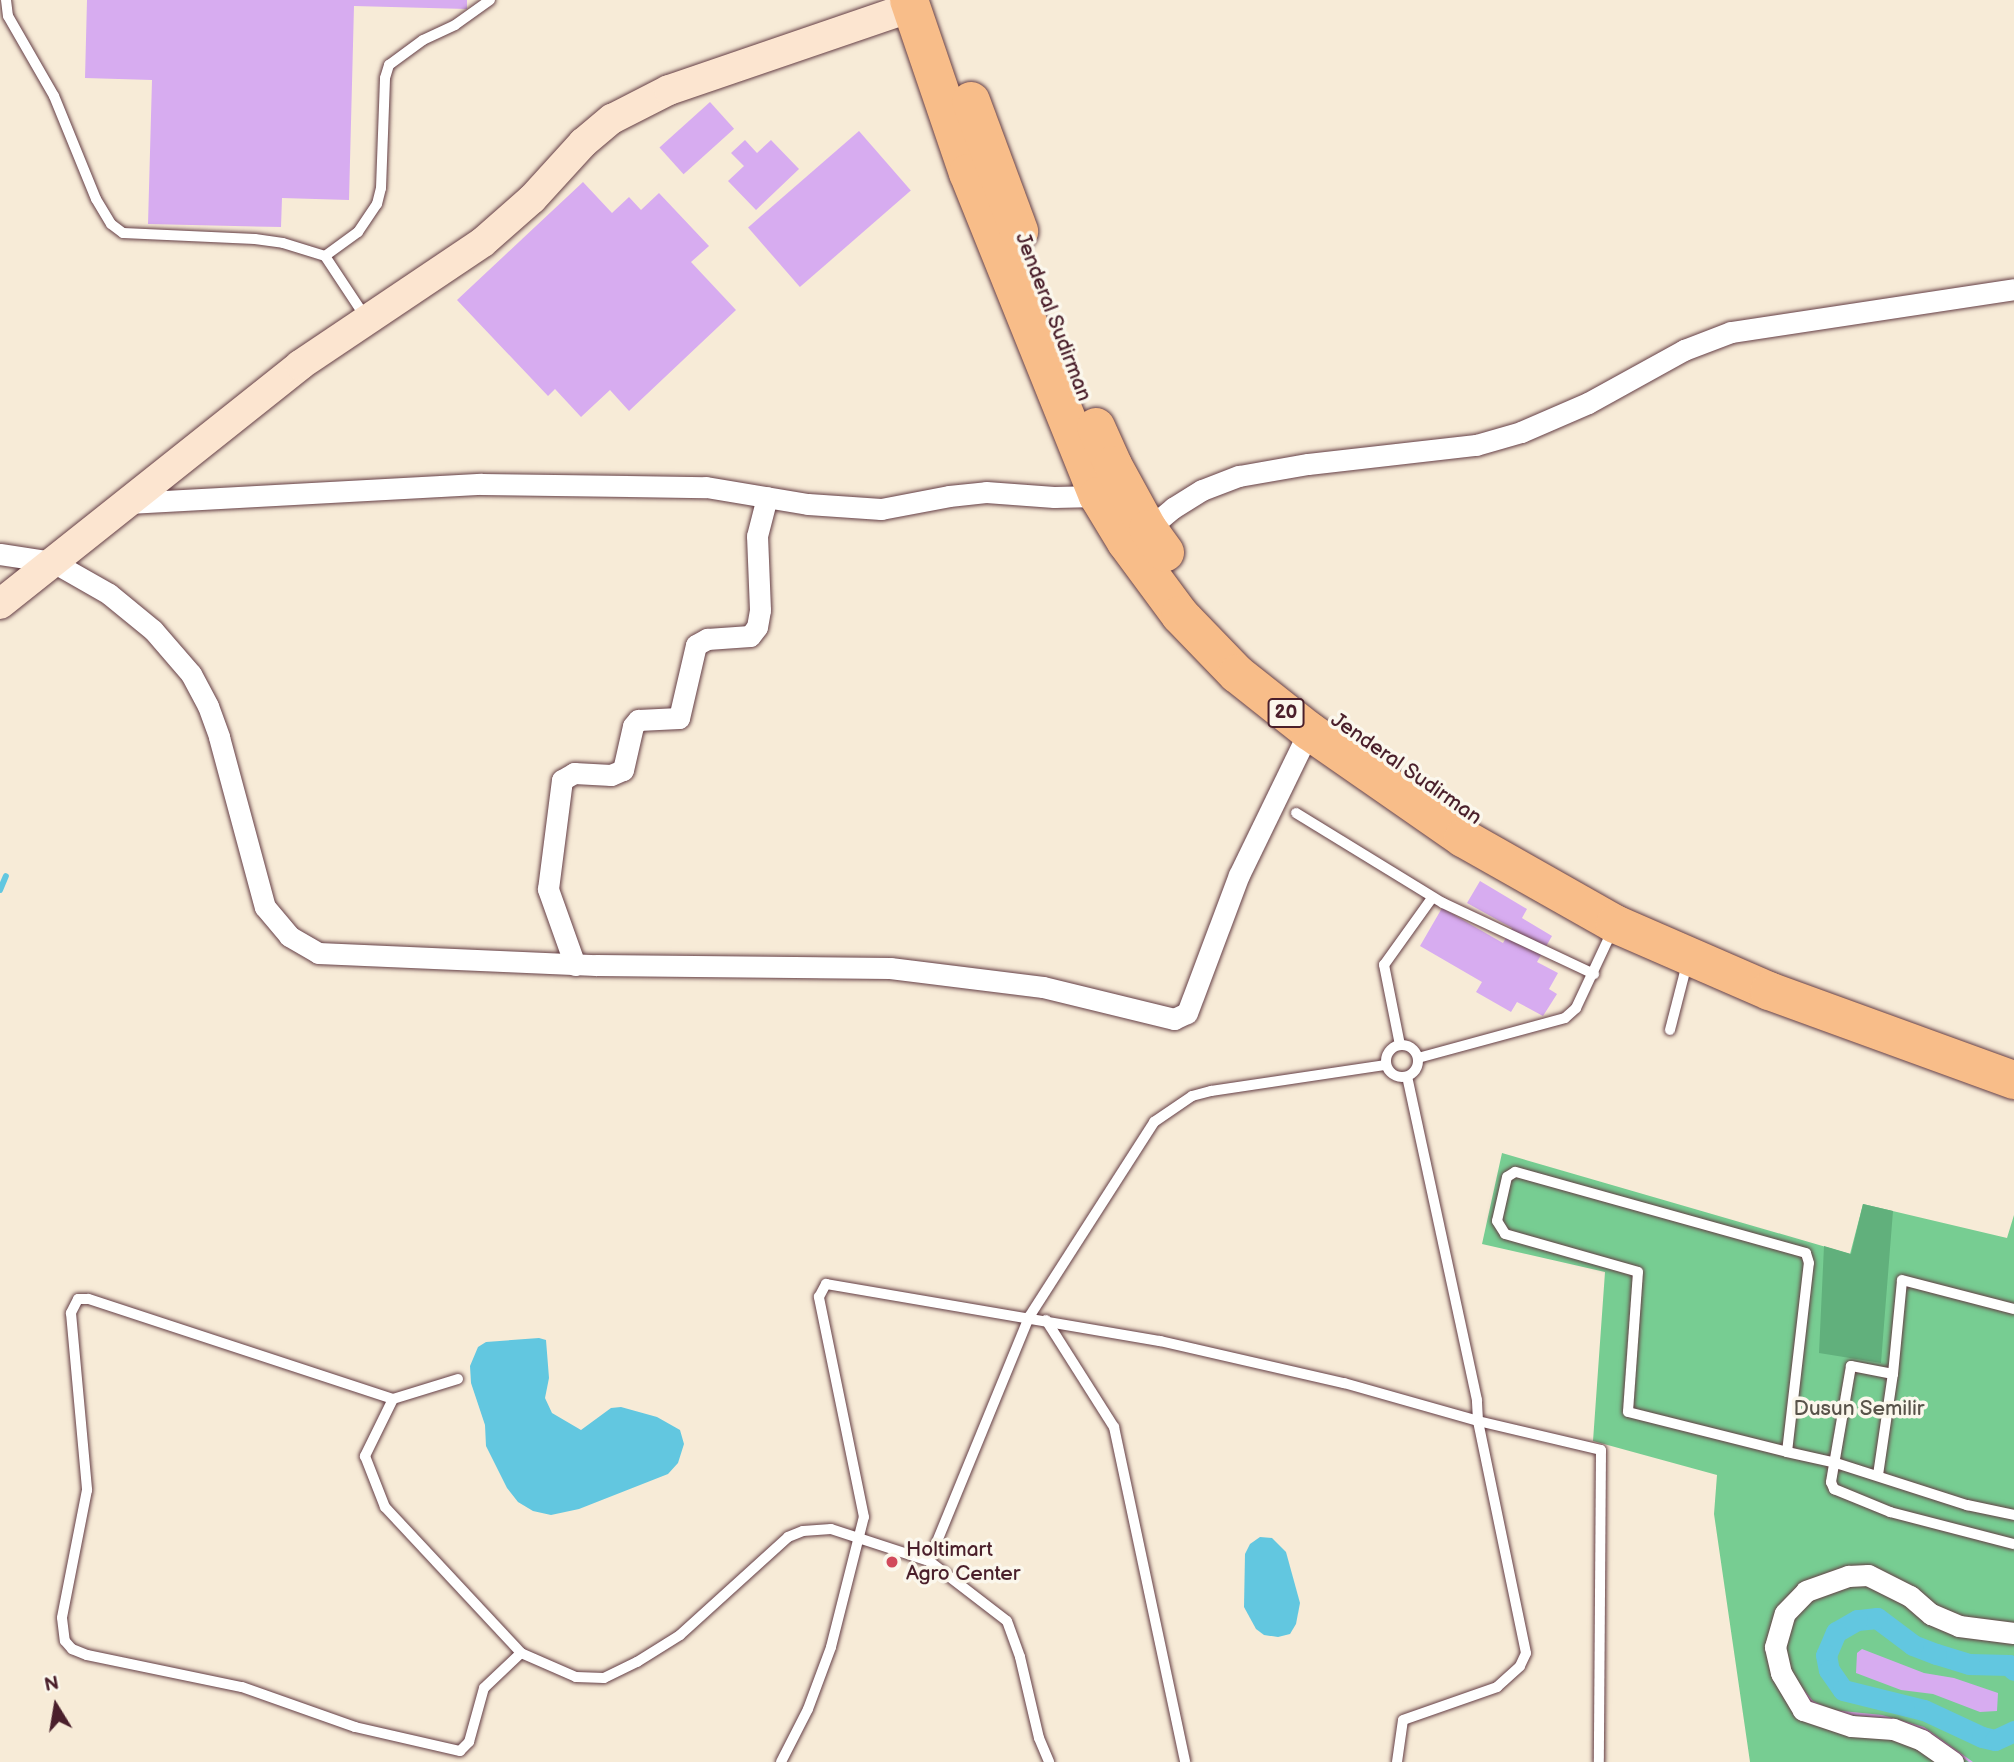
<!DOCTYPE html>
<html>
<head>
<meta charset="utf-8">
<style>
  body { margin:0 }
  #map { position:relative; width:2014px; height:1762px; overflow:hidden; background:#f7ebd7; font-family:"Balsamiq Sans",sans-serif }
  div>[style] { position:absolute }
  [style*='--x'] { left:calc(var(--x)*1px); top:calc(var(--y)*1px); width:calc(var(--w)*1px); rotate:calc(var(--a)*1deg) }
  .green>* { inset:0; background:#77cd92 }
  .forest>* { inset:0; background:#61b07c }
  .water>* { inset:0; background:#62c7e0 }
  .stream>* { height:6px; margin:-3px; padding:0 3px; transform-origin:3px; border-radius:3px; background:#62c7e0 }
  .canal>* { height:21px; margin:-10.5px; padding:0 10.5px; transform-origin:10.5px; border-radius:10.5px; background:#62c7e0 }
  .building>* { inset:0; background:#d7acf0; transform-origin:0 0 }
  .roads { filter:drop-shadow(0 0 2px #643e45) drop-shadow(0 0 2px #643e45) }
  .lane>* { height:10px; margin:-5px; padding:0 5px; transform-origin:5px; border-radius:5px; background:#fff }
  .lane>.ring { margin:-5px; padding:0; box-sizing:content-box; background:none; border:10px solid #fff; border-radius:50% }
  .street>* { height:21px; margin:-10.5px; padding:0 10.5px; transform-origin:10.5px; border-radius:10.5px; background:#fff }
  .secondary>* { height:30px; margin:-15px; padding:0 15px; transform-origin:15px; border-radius:15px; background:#fce5d0 }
  .highway>* { height:38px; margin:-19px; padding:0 19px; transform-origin:19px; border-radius:19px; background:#f8bd89 }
  .dots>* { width:19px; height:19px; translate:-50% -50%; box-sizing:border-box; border:4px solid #fbf7ec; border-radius:50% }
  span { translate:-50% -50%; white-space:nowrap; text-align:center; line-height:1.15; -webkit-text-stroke:7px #fbf7ec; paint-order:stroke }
  .shield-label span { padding:2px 5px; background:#fbf7ec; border:2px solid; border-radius:5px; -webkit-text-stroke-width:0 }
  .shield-label { font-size:19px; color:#4a1f2b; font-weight:700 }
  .street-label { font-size:21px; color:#4a1f2b }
  .park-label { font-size:21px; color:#58534a }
  .poi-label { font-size:21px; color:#4a1f2b }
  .left { translate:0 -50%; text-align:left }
  .north { position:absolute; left:21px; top:1671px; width:70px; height:70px; -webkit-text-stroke:5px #fbf7ec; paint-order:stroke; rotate:349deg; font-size:19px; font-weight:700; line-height:28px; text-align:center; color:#4a1f2b }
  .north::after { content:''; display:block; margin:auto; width:24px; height:32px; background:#4a1f2b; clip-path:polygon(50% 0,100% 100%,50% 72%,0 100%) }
</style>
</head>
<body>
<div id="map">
  <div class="green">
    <div style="clip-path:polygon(1502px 1153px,1850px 1254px,1863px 1204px,2007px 1238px,2014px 1215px,2014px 1762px,1750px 1762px,1714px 1514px,1717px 1475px,1593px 1441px,1605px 1272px,1482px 1244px)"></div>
  </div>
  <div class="forest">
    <div style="clip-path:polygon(1863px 1204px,1893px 1211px,1881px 1363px,1819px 1353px,1824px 1246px,1851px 1254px)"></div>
  </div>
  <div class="water">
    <div style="clip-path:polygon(539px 1338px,546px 1340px,549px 1378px,545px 1398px,552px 1413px,581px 1430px,611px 1408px,621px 1407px,657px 1417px,680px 1430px,684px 1444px,678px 1463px,668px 1474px,579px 1509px,551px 1515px,533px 1511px,518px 1502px,507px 1488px,486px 1446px,485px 1425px,471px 1383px,470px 1366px,478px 1347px,486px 1342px)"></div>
    <div style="clip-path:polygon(1260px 1537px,1272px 1538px,1286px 1552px,1300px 1603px,1296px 1624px,1290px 1634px,1278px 1637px,1264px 1635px,1256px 1629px,1244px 1607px,1245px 1554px,1250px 1544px)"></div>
  </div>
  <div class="stream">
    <div style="--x:0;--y:890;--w:15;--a:-67"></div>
  </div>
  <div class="canal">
    <div style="--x:2014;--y:1670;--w:7;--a:-135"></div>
    <div style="--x:2009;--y:1665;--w:40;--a:-178.6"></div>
    <div style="--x:1969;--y:1664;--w:34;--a:-163"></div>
    <div style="--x:1936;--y:1654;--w:25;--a:-159"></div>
    <div style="--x:1913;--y:1645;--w:45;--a:-143.1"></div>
    <div style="--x:1877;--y:1618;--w:20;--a:174"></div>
    <div style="--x:1857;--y:1620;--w:24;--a:150"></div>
    <div style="--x:1836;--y:1632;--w:25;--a:113"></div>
    <div style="--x:1826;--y:1655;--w:15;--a:79"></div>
    <div style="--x:1829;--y:1670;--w:24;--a:55"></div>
    <div style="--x:1843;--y:1690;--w:83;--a:13.9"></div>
    <div style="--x:1924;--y:1710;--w:64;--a:25"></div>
    <div style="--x:1982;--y:1737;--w:13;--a:13"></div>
    <div style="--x:1995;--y:1740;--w:21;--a:-25"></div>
  </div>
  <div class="building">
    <div style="clip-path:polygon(87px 0,467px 0,467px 9px,354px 6px,349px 200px,282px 198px,281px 227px,148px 224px,152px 80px,85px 78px)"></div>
    <div style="left:710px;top:102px;width:36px;height:68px;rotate:48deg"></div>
    <div style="left:859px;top:131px;width:79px;height:147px;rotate:49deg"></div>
    <div style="clip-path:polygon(745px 140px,757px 153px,771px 140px,799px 169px,756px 210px,728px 181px,744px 166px,731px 153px)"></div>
    <div style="clip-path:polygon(583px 182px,612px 213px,629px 197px,641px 210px,659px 193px,709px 246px,691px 262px,736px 310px,629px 411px,610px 390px,581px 417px,555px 389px,548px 396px,457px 300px)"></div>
    <div style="clip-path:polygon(1480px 881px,1527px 909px,1522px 918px,1552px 936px,1537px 962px,1558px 973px,1549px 989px,1557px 994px,1543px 1016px,1517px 1002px,1511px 1012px,1476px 992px,1482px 982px,1420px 946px,1442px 908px,1503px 943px,1512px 928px,1467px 903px)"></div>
    <div style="clip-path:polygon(1862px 1649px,1924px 1673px,1954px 1678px,1998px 1693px,1997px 1711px,1980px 1712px,1933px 1694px,1901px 1690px,1856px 1673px,1857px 1653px)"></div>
    <div style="clip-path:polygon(1796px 1680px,1813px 1701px,1832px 1710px,1882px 1715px,1924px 1727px,1973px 1762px,1969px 1762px,1923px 1729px,1883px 1718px,1831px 1713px,1810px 1703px,1793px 1681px)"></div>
  </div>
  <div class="roads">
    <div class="lane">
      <div style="--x:6;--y:0;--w:16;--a:83"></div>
      <div style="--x:8;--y:16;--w:92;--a:60.1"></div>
      <div style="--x:54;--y:96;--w:111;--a:67.8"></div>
      <div style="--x:96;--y:199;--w:29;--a:59"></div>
      <div style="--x:111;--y:224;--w:15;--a:37"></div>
      <div style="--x:123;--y:233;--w:132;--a:2.6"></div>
      <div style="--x:255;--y:239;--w:28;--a:8"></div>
      <div style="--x:283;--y:243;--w:44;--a:17.2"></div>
      <div style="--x:325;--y:256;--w:74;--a:56.5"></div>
      <div style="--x:325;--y:256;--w:41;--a:-36"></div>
      <div style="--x:358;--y:232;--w:34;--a:-56"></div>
      <div style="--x:377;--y:204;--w:16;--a:-76"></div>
      <div style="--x:381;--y:188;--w:110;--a:-87.9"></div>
      <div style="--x:385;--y:78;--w:14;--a:-73"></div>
      <div style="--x:389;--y:65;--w:42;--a:-36.3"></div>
      <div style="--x:423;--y:40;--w:35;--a:-25"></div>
      <div style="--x:455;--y:25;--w:43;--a:-35.5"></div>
      <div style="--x:1296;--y:813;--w:172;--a:31.5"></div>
      <div style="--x:1443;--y:903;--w:167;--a:25.2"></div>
      <div style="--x:1670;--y:1030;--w:68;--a:-75.6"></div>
      <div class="ring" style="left:1386px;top:1045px;width:22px;height:22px"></div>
      <div style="--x:1400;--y:1045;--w:82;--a:-101.3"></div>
      <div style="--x:1384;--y:965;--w:82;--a:-54.4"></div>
      <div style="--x:1418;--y:1058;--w:152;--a:-15.2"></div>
      <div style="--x:1565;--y:1018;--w:15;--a:-42"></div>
      <div style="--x:1576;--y:1008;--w:85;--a:-64.9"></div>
      <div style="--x:1046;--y:1320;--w:127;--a:57.6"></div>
      <div style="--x:1114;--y:1427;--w:342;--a:78"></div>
      <div style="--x:1893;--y:1374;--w:43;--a:-169.2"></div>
      <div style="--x:1851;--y:1366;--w:118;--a:99.8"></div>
      <div style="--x:1831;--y:1482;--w:8;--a:67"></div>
      <div style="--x:1834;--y:1489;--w:61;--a:22.3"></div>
      <div style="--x:1890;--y:1512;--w:128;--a:14.5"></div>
      <div style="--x:458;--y:1379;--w:68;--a:162.9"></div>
      <div style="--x:393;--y:1399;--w:321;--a:-161.8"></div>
      <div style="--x:88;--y:1299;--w:10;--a:180"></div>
      <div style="--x:78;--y:1299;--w:16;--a:117"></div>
      <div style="--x:71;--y:1313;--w:178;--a:84.8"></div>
      <div style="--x:87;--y:1490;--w:130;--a:101.1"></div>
      <div style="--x:62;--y:1618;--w:23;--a:83"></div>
      <div style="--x:65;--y:1641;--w:11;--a:49"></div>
      <div style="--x:72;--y:1649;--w:16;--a:22"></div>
      <div style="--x:87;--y:1655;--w:158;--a:11.7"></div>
      <div style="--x:242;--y:1687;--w:120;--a:19.5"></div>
      <div style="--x:355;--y:1727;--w:108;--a:12.9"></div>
      <div style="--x:460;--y:1751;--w:13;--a:-45"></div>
      <div style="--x:469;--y:1742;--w:56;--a:-74.5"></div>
      <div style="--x:484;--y:1688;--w:51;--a:-43.4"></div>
      <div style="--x:393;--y:1399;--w:64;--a:116.2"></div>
      <div style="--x:365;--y:1456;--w:55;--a:68.6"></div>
      <div style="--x:385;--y:1507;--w:200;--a:47"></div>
      <div style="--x:521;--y:1653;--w:60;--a:23.6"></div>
      <div style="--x:576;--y:1677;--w:28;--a:2"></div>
      <div style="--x:604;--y:1678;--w:37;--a:-26"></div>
      <div style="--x:637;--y:1662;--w:51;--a:-32.1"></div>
      <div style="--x:680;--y:1635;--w:146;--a:-42.2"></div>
      <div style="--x:788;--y:1537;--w:16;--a:-22"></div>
      <div style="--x:803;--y:1531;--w:28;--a:-4"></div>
      <div style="--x:831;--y:1529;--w:103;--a:18.1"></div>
      <div style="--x:929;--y:1561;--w:98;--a:37.6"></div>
      <div style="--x:1007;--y:1621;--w:38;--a:70"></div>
      <div style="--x:1020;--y:1657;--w:83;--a:76.8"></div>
      <div style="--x:1039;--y:1738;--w:26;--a:67"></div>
      <div style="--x:1787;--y:1452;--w:190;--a:-83.4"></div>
      <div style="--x:1809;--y:1263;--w:10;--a:-107"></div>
      <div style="--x:1806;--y:1253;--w:302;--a:-164.4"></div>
      <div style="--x:1515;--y:1172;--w:9;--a:148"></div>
      <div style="--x:1507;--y:1177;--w:45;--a:102.8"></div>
      <div style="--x:1497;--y:1221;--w:15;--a:58"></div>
      <div style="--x:1505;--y:1234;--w:138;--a:15.9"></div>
      <div style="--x:1638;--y:1272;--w:140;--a:94.1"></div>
      <div style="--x:1628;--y:1412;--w:164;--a:14.1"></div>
      <div style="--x:1787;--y:1452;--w:50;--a:12.7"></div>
      <div style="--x:1836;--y:1463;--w:138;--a:17.8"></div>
      <div style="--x:1967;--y:1505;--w:48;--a:12"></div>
      <div style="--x:1878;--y:1475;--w:102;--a:-81.6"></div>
      <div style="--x:1893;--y:1374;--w:94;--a:-84.5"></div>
      <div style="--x:1902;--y:1280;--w:116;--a:14.5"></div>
      <div style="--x:929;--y:1561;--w:264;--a:-67.7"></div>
      <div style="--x:1029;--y:1317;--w:232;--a:-57.3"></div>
      <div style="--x:1154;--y:1122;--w:46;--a:-34.4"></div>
      <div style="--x:1192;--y:1096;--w:20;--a:-15"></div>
      <div style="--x:1211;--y:1091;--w:177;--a:-8.5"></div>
      <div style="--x:781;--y:1762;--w:59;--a:-63"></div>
      <div style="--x:808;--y:1709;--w:66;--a:-69.6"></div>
      <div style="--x:831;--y:1647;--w:134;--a:-75.8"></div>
      <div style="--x:864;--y:1517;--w:225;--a:-101.6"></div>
      <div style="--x:819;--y:1297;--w:15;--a:-62"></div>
      <div style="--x:826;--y:1284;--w:339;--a:9.7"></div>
      <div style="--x:1160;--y:1341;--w:189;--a:12.9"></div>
      <div style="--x:1344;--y:1383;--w:139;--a:15.8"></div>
      <div style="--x:1478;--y:1421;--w:126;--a:13.3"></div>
      <div style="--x:1601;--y:1450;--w:312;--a:90.4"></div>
      <div style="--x:1397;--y:1762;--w:42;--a:-81.9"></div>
      <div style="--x:1403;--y:1720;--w:100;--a:-19.3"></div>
      <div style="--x:1497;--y:1687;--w:31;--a:-42"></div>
      <div style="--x:1520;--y:1666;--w:14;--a:-65"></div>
      <div style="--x:1526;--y:1653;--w:237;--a:-101.7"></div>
      <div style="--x:1478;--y:1421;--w:21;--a:-93"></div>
      <div style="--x:1477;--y:1400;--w:330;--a:-102.2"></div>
    </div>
    <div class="street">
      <div style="--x:128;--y:503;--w:354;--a:-3.1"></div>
      <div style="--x:481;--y:484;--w:225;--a:0.8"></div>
      <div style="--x:706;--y:487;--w:103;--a:9.5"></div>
      <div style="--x:808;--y:504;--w:73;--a:3.9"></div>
      <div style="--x:881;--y:509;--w:69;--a:-10.8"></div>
      <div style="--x:949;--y:496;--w:37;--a:-6"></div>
      <div style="--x:986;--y:492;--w:68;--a:4.2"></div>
      <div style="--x:1054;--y:497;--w:44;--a:-1.3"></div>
      <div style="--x:1148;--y:529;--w:33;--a:-40"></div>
      <div style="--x:1173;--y:508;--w:34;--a:-32"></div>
      <div style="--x:1202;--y:490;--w:40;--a:-21"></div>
      <div style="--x:1239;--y:476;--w:70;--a:-9.9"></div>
      <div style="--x:1308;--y:464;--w:169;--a:-6.5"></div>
      <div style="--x:1476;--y:445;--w:47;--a:-16.1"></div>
      <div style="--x:1521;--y:432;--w:73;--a:-23.4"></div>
      <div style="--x:1588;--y:403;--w:110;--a:-28.9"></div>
      <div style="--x:1684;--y:350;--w:50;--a:-21"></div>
      <div style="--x:1731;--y:332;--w:286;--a:-8.6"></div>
      <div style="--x:0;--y:554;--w:54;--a:8.6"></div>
      <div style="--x:53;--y:562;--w:64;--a:29.7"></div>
      <div style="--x:109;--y:594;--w:57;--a:39.3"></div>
      <div style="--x:153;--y:630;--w:58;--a:49.2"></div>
      <div style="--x:191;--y:674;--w:36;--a:62"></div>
      <div style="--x:208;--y:706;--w:33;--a:70"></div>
      <div style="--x:219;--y:737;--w:176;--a:74.9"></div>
      <div style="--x:265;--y:907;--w:38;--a:50"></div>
      <div style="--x:289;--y:936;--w:34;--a:30"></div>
      <div style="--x:318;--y:953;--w:278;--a:2.5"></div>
      <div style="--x:596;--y:965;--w:294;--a:0.6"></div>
      <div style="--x:890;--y:968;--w:154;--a:7.1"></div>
      <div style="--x:1043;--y:987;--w:135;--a:13.7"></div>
      <div style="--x:1174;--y:1019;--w:14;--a:-25"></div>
      <div style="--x:1187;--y:1013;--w:147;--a:-69.4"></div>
      <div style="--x:1239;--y:875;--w:160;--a:-64.1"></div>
      <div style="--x:575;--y:965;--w:81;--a:-109.6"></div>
      <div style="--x:548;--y:889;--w:110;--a:-82.7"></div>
      <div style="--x:562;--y:780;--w:14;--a:-30"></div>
      <div style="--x:574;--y:773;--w:37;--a:3"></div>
      <div style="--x:611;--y:775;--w:13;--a:-23"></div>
      <div style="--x:623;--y:770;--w:45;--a:-77.2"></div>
      <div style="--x:633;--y:726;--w:8;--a:-50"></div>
      <div style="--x:638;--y:720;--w:41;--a:-2.8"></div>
      <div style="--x:679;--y:718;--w:75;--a:-76.9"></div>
      <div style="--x:696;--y:645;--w:13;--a:-29"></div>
      <div style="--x:707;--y:639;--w:43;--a:-4"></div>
      <div style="--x:750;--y:636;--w:11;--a:-52"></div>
      <div style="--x:757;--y:627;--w:17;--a:-80"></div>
      <div style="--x:760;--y:610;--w:74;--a:-92.3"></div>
      <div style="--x:757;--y:536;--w:40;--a:-75.6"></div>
      <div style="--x:1953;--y:1762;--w:38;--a:-145"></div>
      <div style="--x:1922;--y:1740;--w:31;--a:-159"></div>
      <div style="--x:1893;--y:1729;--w:42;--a:-175.9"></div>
      <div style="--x:1851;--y:1726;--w:51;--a:-161.6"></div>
      <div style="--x:1803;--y:1710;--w:43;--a:-120.7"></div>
      <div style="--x:1781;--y:1673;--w:27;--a:-103"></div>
      <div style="--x:1775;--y:1647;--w:35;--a:-74"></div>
      <div style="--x:1785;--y:1613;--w:30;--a:-46"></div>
      <div style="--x:1806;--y:1591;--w:45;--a:-19.7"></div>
      <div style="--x:1848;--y:1576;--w:20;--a:-3"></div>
      <div style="--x:1868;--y:1575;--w:47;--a:26.6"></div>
      <div style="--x:1910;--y:1596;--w:28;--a:41"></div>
      <div style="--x:1931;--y:1614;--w:30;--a:23"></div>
      <div style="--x:1959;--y:1626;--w:55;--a:7.3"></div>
    </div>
    <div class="secondary">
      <div style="--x:0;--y:604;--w:384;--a:-38.5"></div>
      <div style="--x:300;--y:365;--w:220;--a:-33.9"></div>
      <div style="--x:483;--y:242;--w:65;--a:-41.3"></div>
      <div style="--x:532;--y:199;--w:76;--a:-47.7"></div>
      <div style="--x:583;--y:143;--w:38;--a:-40"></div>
      <div style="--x:612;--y:119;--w:64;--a:-27"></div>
      <div style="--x:669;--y:90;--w:256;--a:-18.9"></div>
    </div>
    <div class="highway">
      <div style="--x:909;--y:0;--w:183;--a:71.2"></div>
      <div style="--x:968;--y:173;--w:348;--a:68.1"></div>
      <div style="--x:1098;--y:496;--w:54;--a:58.7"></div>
      <div style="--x:1126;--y:542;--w:91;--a:53.5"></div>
      <div style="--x:1180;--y:615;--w:82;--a:46"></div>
      <div style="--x:1237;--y:674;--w:92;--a:38.4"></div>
      <div style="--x:1309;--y:731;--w:188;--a:34.8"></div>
      <div style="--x:1463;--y:838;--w:175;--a:29.5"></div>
      <div style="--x:1615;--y:924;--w:168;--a:23.5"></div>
      <div style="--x:1769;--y:991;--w:261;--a:20"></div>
      <div style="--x:971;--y:101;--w:139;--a:69.7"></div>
      <div style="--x:1096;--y:427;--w:42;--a:65.9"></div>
      <div style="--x:1113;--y:465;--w:73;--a:61.3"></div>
      <div style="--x:1148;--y:529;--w:29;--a:54"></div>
    </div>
  </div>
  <div class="dots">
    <div style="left:892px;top:1562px;background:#d1495b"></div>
  </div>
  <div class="shield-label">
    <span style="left:1286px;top:713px">20</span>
  </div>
  <div class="street-label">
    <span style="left:1053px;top:317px;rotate:69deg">Jenderal Sudirman</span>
    <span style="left:1406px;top:769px;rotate:35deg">Jenderal Sudirman</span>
  </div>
  <div class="park-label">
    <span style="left:1859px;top:1409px">Dusun Semilir</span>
  </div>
  <div class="poi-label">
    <span class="left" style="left:906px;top:1562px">Holtimart<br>Agro Center</span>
  </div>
  <div class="north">N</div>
</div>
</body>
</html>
